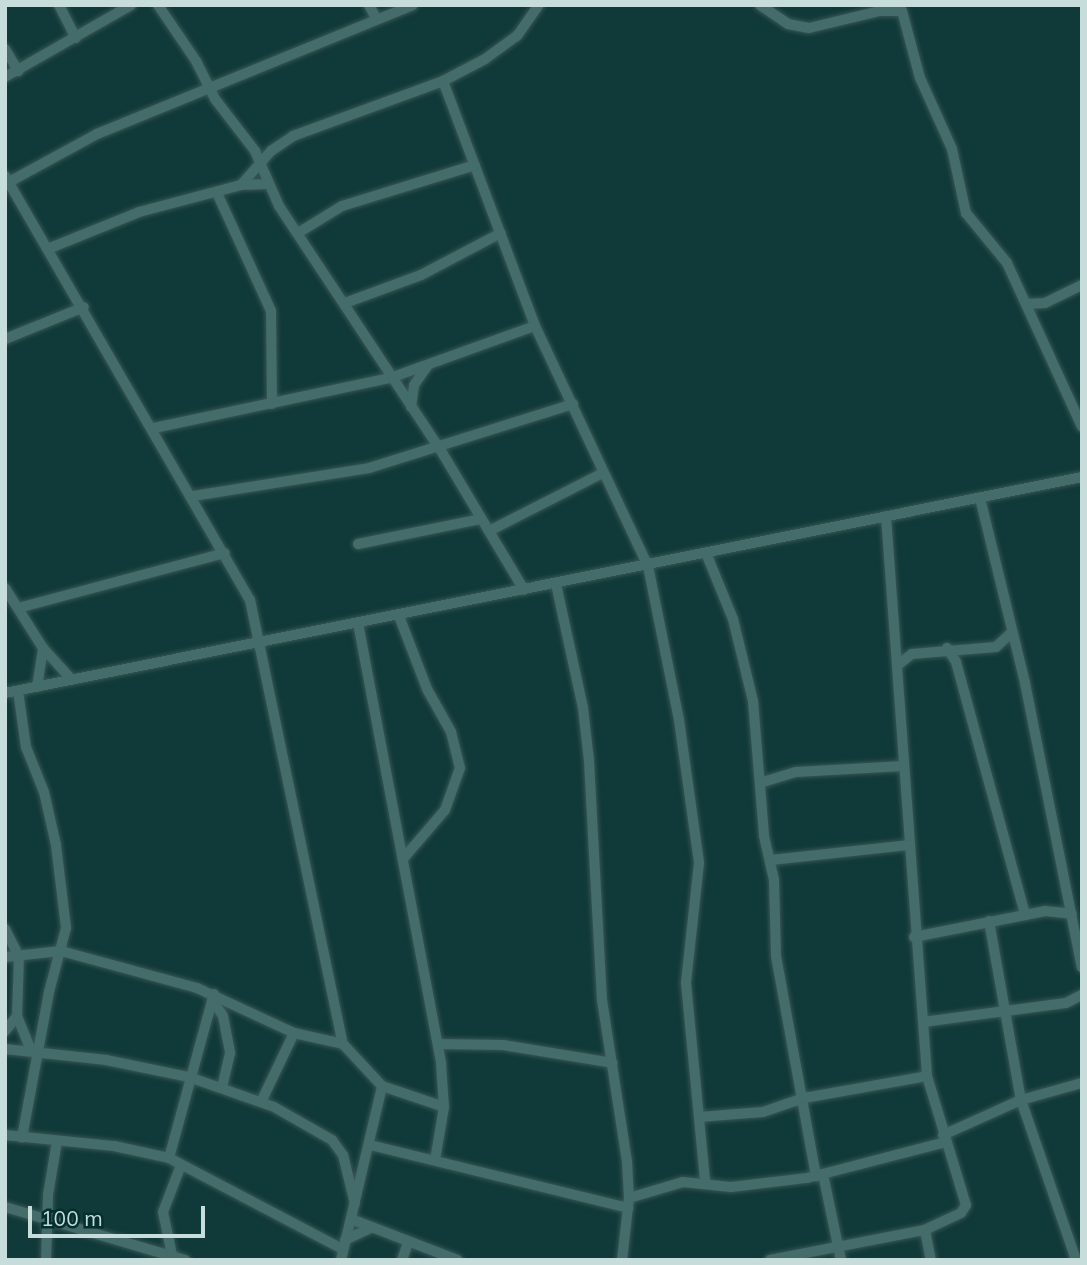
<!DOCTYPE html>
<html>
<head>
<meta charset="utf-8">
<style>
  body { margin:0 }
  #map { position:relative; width:1087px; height:1265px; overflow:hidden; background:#103a39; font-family:Mulish,sans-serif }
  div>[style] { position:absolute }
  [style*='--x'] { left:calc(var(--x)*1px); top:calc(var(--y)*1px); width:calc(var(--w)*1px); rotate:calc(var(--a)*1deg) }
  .roads { filter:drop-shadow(0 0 2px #385554) drop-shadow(0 0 2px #385554) }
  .minor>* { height:10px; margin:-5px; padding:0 5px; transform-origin:5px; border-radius:5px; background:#436c6a }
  span { translate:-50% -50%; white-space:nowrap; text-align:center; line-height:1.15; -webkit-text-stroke:7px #03302e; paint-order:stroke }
  .frame { position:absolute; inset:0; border:7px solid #c7dddb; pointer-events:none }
  .scale { position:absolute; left:28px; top:1206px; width:177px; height:32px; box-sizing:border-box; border:4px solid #c7dddb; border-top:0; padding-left:9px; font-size:21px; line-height:24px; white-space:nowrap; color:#c7dddb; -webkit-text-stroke:5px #03302e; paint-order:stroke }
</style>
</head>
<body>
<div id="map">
  <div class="roads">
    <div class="minor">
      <div style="--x:59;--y:5;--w:37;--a:63"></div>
      <div style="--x:158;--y:5;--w:68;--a:55.8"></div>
      <div style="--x:196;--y:61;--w:42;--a:63.4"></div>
      <div style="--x:215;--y:99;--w:66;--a:52.4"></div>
      <div style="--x:255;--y:151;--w:60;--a:66.4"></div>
      <div style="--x:279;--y:206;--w:291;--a:56.5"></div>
      <div style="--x:440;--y:449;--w:164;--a:59.2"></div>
      <div style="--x:369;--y:5;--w:15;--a:62"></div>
      <div style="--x:760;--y:5;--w:34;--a:34"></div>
      <div style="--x:788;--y:24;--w:21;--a:11"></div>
      <div style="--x:809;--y:28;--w:73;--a:-13.5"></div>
      <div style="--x:880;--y:11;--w:22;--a:0"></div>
      <div style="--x:902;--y:11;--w:69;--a:75"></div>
      <div style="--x:920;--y:78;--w:78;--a:65.7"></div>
      <div style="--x:952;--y:149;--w:66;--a:77.7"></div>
      <div style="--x:966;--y:213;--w:65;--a:50.6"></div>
      <div style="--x:1007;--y:263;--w:180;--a:65.4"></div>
      <div style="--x:5;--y:49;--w:26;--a:59"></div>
      <div style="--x:5;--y:77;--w:145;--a:-29.7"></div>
      <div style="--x:443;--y:81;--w:262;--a:69.4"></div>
      <div style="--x:535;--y:326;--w:265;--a:64.8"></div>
      <div style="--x:648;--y:566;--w:157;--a:78.6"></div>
      <div style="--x:679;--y:720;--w:144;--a:82"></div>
      <div style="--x:699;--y:863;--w:121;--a:96.2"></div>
      <div style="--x:686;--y:983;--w:200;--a:84.5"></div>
      <div style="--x:5;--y:176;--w:490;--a:60"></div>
      <div style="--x:250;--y:600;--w:454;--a:78.2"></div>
      <div style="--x:9;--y:182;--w:100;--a:-28.6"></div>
      <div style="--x:97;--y:134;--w:341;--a:-22.2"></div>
      <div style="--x:241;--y:185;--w:45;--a:-48.6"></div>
      <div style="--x:271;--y:151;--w:27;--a:-34"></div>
      <div style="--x:293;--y:136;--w:160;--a:-20.1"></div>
      <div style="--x:443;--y:81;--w:47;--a:-27.6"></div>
      <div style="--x:485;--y:59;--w:39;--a:-36"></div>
      <div style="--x:517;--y:36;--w:38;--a:-55"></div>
      <div style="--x:217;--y:193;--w:130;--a:65.4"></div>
      <div style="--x:271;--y:311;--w:93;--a:89.4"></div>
      <div style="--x:298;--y:233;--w:52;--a:-31.5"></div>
      <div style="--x:342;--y:206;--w:139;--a:-17.1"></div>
      <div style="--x:50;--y:248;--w:96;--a:-22"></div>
      <div style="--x:139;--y:212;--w:106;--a:-14.8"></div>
      <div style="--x:241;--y:185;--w:26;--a:-2"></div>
      <div style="--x:345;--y:303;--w:81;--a:-20.2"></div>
      <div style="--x:421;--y:275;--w:90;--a:-27.7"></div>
      <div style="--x:1026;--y:304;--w:19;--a:-3"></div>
      <div style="--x:1045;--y:303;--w:41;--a:-25.9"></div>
      <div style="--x:5;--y:339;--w:85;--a:-22.1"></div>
      <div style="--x:411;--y:407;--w:22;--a:-82"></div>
      <div style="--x:414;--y:385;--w:24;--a:-55"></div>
      <div style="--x:154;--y:428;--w:244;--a:-12"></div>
      <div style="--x:393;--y:377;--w:151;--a:-19.8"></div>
      <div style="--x:193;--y:496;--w:178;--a:-9"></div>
      <div style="--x:369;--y:468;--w:214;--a:-17.4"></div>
      <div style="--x:980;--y:498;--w:190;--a:76.3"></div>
      <div style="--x:1025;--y:683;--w:290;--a:78.7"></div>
      <div style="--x:886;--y:516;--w:561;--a:85.81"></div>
      <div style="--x:927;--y:1076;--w:135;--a:73.2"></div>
      <div style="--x:966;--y:1205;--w:9;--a:122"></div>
      <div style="--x:961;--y:1213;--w:40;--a:155"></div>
      <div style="--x:925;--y:1230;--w:31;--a:79"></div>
      <div style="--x:489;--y:531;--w:128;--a:-27"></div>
      <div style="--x:358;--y:544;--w:126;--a:-11.5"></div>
      <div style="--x:706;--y:553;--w:71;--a:67.8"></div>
      <div style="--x:733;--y:619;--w:84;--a:76.3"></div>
      <div style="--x:753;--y:701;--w:135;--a:85.3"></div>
      <div style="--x:764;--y:836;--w:45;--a:77.2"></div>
      <div style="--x:774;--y:880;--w:76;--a:88.5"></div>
      <div style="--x:776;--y:956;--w:224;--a:79.7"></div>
      <div style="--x:556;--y:584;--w:127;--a:77.7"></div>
      <div style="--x:583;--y:708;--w:53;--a:83.5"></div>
      <div style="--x:589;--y:761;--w:239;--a:86.9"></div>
      <div style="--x:602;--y:1000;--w:163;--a:81.2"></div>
      <div style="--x:627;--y:1161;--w:37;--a:87"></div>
      <div style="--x:629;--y:1198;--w:62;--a:96.4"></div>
      <div style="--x:5;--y:588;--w:71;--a:57.7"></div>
      <div style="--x:43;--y:648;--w:43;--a:47.8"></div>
      <div style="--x:18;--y:608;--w:214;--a:-14.9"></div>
      <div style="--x:399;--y:616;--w:78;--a:69"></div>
      <div style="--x:427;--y:689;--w:49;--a:60.8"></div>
      <div style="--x:451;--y:732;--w:37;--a:76"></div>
      <div style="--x:460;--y:768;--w:45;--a:109.7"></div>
      <div style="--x:445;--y:810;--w:65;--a:130.6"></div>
      <div style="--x:358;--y:623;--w:449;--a:79.3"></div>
      <div style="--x:441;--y:1064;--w:43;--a:86"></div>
      <div style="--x:444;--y:1107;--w:54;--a:99.6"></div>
      <div style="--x:947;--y:648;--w:17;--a:57"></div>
      <div style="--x:956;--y:662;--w:261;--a:74.7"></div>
      <div style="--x:899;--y:664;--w:16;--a:-38"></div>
      <div style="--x:912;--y:654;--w:84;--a:-4.8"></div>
      <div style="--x:996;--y:647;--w:22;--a:-43"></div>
      <div style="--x:37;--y:687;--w:39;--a:-81"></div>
      <div style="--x:18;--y:691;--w:57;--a:81.9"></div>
      <div style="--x:26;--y:747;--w:48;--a:68.2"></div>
      <div style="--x:44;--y:792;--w:54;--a:77.2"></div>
      <div style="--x:56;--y:845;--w:84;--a:83.1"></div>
      <div style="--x:66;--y:928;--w:66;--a:104.9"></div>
      <div style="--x:49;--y:992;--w:148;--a:100.5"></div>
      <div style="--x:5;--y:693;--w:1098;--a:-11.34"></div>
      <div style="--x:763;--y:782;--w:34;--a:-17"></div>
      <div style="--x:796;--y:772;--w:108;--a:-3.2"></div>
      <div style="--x:771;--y:860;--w:140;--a:-6.2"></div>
      <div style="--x:989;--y:921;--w:182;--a:79.9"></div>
      <div style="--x:1021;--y:1100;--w:169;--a:71"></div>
      <div style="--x:5;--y:929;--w:30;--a:63"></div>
      <div style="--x:19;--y:956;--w:60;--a:91.9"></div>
      <div style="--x:17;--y:1016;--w:38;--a:68"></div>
      <div style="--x:914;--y:937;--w:134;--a:-11.2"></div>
      <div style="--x:1045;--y:911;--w:27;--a:6"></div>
      <div style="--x:5;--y:957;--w:56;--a:-6.1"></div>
      <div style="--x:61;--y:951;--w:141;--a:15.2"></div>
      <div style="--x:197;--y:988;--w:107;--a:24.9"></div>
      <div style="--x:294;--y:1033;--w:50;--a:12.7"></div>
      <div style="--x:343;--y:1044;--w:57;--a:47.1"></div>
      <div style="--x:382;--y:1086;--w:65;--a:18.7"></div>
      <div style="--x:212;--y:1000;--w:19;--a:55"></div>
      <div style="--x:223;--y:1016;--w:38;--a:79"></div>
      <div style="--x:230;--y:1053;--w:36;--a:103"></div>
      <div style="--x:923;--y:1022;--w:144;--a:-7.6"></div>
      <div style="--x:1066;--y:1003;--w:18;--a:-27"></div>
      <div style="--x:5;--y:1031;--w:19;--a:-51"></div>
      <div style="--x:438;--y:1044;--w:65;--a:0.9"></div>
      <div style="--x:503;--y:1045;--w:111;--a:9.3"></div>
      <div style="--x:5;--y:1049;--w:102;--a:6.2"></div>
      <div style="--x:106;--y:1060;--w:85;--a:11.6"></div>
      <div style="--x:189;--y:1077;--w:90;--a:19.4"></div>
      <div style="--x:274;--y:1107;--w:67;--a:29.6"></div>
      <div style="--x:332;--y:1140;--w:19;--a:54"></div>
      <div style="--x:343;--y:1155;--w:50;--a:76.2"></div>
      <div style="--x:261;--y:1102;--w:76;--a:-64.4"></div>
      <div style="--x:699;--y:1117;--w:64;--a:-4.5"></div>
      <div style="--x:763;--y:1112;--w:43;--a:-18.9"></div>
      <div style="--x:804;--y:1098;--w:125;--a:-10.1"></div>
      <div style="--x:5;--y:1135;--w:110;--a:5.8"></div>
      <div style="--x:114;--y:1146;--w:56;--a:12.3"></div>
      <div style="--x:169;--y:1158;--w:195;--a:27.7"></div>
      <div style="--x:943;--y:1135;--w:85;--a:-24.2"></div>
      <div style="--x:1021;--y:1100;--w:63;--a:-15.6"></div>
      <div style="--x:370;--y:1145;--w:266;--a:13.7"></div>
      <div style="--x:169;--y:1158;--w:170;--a:-74.7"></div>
      <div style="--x:823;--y:1174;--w:88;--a:78.2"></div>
      <div style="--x:629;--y:1198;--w:56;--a:-16.5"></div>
      <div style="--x:683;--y:1182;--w:48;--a:5.9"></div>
      <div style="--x:731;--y:1187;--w:77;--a:-6.8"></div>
      <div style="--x:807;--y:1178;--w:144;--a:-14.5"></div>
      <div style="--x:5;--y:1207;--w:188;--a:16.4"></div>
      <div style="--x:351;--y:1219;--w:114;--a:21.1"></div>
      <div style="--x:345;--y:1240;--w:29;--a:-25"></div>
      <div style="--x:172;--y:1255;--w:44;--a:-101.8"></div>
      <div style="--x:163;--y:1212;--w:50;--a:-69"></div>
      <div style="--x:46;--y:1260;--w:65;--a:-88.2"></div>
      <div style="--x:48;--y:1195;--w:55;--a:-80.5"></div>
      <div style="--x:341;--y:1260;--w:179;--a:-76.7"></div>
      <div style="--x:402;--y:1260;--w:18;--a:-71"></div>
      <div style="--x:770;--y:1260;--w:158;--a:-11"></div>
    </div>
  </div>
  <div class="frame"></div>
  <div class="scale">100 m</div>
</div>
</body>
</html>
